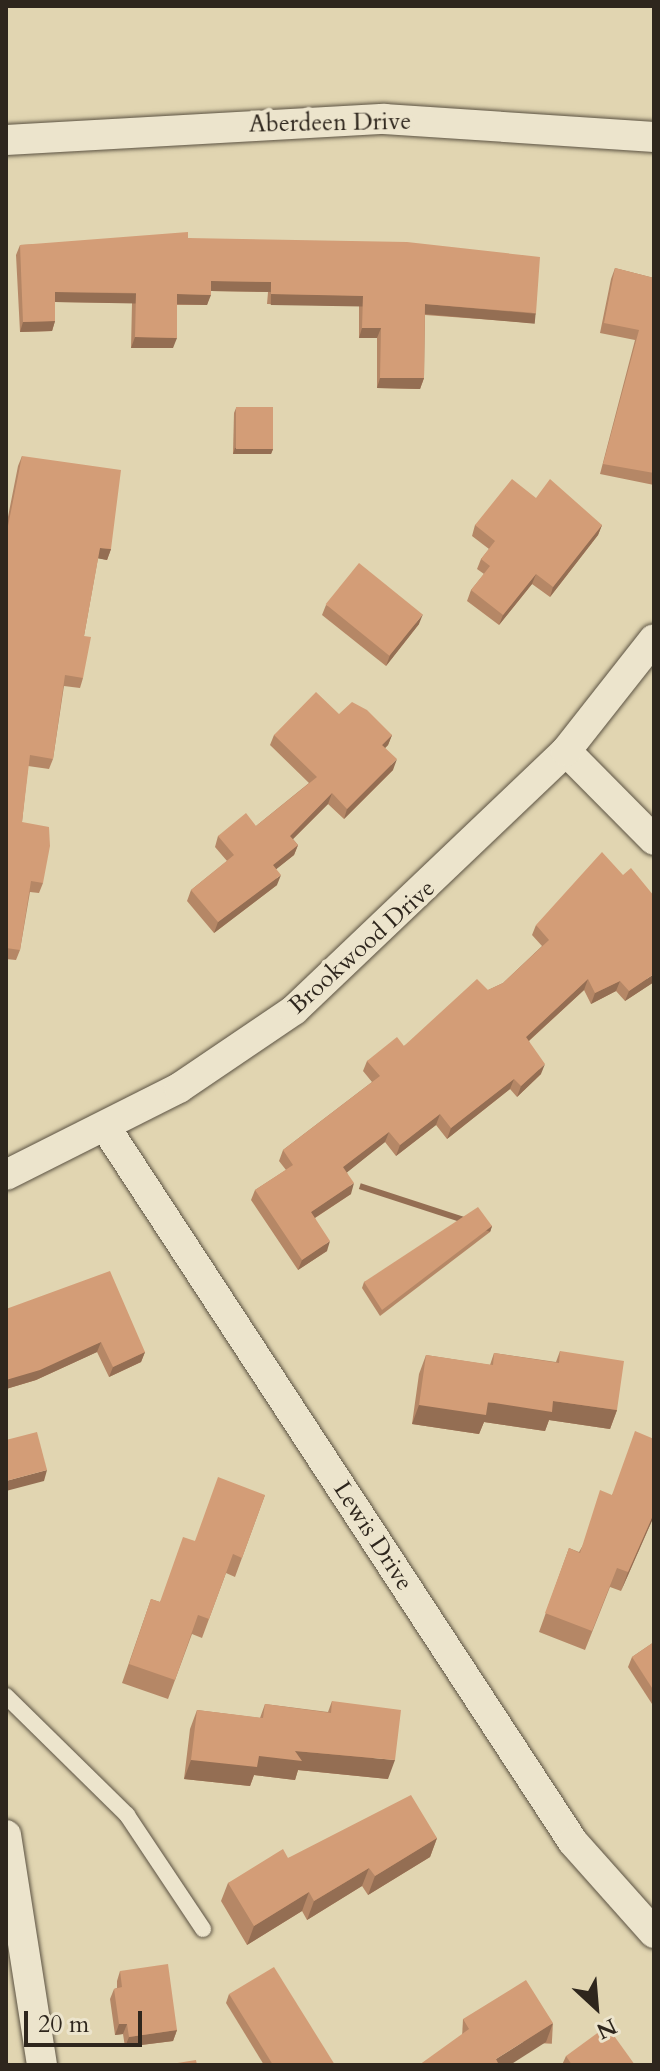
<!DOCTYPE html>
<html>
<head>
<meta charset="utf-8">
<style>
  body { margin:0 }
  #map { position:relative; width:660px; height:2071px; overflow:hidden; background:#e1d5b1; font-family:Cardo,serif }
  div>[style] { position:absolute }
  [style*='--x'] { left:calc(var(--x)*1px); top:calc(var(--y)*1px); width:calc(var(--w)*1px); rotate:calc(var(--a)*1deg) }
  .roads { filter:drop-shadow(0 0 2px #5b5242) drop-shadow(0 0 2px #5b5242) }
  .service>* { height:16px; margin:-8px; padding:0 8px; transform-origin:8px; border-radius:8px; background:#ece4cc }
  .minor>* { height:30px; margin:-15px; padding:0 15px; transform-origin:15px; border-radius:15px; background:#ece4cc }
  .wall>* { inset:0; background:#b58766; transform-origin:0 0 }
  .shaded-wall>* { inset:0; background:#946e53; transform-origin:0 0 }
  .building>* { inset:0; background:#d39d77; transform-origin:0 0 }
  span { translate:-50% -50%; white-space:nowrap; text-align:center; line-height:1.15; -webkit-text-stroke:8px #ece4cc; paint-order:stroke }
  .street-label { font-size:24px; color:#2e261d }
  .frame { position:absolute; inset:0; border:8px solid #2e261d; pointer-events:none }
  .north { position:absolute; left:556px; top:1967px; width:80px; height:80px; -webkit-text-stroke:6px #ece4cc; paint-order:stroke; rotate:154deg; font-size:22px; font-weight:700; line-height:32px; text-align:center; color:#2e261d }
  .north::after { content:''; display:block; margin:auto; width:28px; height:36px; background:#2e261d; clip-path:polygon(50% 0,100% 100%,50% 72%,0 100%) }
  .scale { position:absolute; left:24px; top:2011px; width:118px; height:36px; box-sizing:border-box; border:4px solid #2e261d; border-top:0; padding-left:10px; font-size:24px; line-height:28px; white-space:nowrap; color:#2e261d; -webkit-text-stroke:6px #ece4cc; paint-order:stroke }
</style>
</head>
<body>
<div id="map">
  <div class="roads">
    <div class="service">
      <div style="--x:6;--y:1696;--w:170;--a:44.5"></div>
      <div style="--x:127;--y:1815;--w:137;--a:56.3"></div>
    </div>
    <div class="minor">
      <div style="--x:6;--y:140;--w:379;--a:-3.2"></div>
      <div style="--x:384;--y:119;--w:271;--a:3.8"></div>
      <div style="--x:566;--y:751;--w:125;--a:45.3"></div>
      <div style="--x:106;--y:1128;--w:853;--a:56.81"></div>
      <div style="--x:573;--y:1842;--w:122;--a:48.3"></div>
      <div style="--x:6;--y:1175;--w:194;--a:-26.7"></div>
      <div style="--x:179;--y:1088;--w:139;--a:-34.1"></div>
      <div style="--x:294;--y:1010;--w:376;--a:-43.6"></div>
      <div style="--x:566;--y:751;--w:142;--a:-51.8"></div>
      <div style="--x:6;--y:1835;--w:233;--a:81.1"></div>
    </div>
  </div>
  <div class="wall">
    <div style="clip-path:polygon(188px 238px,536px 313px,532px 323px,425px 315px,424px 378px,420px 389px,377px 388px,377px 338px,359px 338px,359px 306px,267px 304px,268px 292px,211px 291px,207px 305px,177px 305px,173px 348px,131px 348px,132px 303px,55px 302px,55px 321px,52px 331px,20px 332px,16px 255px,20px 245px)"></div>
    <div style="clip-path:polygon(615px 268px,654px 278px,654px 485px,600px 474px,635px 340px,600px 333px,611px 279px)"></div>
    <div style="clip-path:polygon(236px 408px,273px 449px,271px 454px,233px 454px,234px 413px)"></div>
    <div style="clip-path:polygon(22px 456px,111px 549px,107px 560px,98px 558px,84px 636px,83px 678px,80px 688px,64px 686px,53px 759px,49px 769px,28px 766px,22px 822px,43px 883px,39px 893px,30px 892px,20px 950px,16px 960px,6px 959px,6px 527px,18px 466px)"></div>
    <div style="clip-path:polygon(536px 498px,602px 525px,598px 535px,550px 597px,532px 584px,499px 625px,467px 601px,471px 590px,484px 574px,477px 569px,481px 559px,489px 549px,472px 536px,475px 525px)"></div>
    <div style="clip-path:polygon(326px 605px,419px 624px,386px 666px,322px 615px)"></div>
    <div style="clip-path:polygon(339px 714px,392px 735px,388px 745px,385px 748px,393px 770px,344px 819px,328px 804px,293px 839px,298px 845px,294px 855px,276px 869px,277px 885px,214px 933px,187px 901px,191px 890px,227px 861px,215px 847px,218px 836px,256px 826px,309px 783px,270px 745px,274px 735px)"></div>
    <div style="clip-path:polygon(536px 925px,654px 982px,625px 1001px,616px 991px,591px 1004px,584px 990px,529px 1041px,541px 1074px,517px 1097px,510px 1089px,447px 1139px,436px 1125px,396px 1156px,385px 1142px,347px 1172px,351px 1194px,315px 1218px,327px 1251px,298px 1270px,251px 1200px,255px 1190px,286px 1170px,279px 1161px,283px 1150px,372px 1082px,363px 1071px,367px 1061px,404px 1046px,488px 990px,503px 983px,542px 946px,532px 935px)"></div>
    <div style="clip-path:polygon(492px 1226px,490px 1232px,380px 1316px,362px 1288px,364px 1282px)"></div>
    <div style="clip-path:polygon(6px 1309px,145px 1352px,141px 1362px,109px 1377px,97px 1352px,36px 1380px,6px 1389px)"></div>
    <div style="clip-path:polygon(560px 1351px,617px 1410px,610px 1429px,549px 1420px,545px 1431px,484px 1422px,479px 1434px,412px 1424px,419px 1374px,426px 1355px,490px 1365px,494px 1353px,556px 1362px)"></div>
    <div style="clip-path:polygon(654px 1439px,654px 1516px,621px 1591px,610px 1587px,585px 1650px,539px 1632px,569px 1548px,579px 1552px,612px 1495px)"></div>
    <div style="clip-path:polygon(265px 1495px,235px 1577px,226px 1573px,202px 1638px,192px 1634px,168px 1699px,122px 1683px,151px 1599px,160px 1602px,195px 1541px)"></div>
    <div style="clip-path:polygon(654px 1642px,654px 1707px,628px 1667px,632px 1657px)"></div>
    <div style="clip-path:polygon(332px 1701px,388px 1779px,298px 1770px,295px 1780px,254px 1775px,250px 1786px,184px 1779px,190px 1729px,197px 1710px,260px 1718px,265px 1704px,328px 1712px)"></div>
    <div style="clip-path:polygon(437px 1838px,430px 1857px,368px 1895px,362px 1886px,307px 1920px,302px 1911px,247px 1945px,221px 1901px,228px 1883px,288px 1858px)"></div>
    <div style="clip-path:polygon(120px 1971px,177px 2030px,173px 2041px,125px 2047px,123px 2034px,115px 2035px,110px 1999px,114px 1989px,117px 1988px,117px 1981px)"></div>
    <div style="clip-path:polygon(229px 1994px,335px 2065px,264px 2065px,226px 2003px)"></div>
    <div style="left:463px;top:2019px;width:90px;height:20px;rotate:3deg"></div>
    <div style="clip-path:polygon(566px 2056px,635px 2065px,562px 2065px)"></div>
  </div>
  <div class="shaded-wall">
    <div style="left:211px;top:281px;width:60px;height:10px;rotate:1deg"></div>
    <div style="left:55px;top:292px;width:81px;height:10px;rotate:1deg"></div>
    <div style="clip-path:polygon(177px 294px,211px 295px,207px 305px,174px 304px)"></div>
    <div style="left:271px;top:294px;width:92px;height:11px;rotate:1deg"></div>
    <div style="left:425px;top:304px;width:111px;height:10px;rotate:5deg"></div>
    <div style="clip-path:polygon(55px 321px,52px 331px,20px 332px,23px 322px)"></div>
    <div style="clip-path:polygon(362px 328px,381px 328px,377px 338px,359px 338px)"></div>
    <div style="clip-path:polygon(135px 337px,177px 338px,173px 348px,131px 348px)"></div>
    <div style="clip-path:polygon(380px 378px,424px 378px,420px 389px,377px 388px)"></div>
    <div style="clip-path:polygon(235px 448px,273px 449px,271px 454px,233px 454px)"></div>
    <div style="clip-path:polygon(602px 525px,598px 535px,550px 597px,553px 587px)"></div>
    <div style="clip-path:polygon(100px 548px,111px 549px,107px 560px,96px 558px)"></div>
    <div style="clip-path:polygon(536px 574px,532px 584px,499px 625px,503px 615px)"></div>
    <div style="clip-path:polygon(423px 614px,419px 624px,386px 666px,390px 655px)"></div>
    <div style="clip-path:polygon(392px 735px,388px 745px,378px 755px,382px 745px)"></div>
    <div style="clip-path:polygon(397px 759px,393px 770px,344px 819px,347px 809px)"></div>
    <div style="clip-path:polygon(332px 793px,328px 804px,286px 846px,290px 836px)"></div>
    <div style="clip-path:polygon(298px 845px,294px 855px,269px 875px,273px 865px)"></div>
    <div style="clip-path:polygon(281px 875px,277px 885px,214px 933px,218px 922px)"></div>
    <div style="clip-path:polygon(654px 974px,654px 982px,625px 1001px,629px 991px)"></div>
    <div style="clip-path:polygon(588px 979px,584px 990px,522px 1047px,526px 1037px)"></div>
    <div style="clip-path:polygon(620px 981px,616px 991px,591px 1004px,595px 993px)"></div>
    <div style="clip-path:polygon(545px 1064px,541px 1074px,517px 1097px,521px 1086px)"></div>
    <div style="clip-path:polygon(514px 1079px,510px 1089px,447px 1139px,451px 1128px)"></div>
    <div style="clip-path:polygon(440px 1114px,436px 1125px,396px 1156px,400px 1145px)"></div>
    <div style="clip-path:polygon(389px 1132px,385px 1142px,340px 1178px,343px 1167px)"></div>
    <div style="clip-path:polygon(354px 1183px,351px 1194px,307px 1223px,311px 1212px)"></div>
    <div style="left:492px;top:1226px;width:6px;height:138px;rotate:108deg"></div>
    <div style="clip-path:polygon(330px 1241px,327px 1251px,298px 1270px,302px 1260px)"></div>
    <div style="clip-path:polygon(101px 1342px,97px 1352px,36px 1380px,6px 1389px,6px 1380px)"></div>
    <div style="clip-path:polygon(145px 1352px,141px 1362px,109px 1377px,113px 1367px)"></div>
    <div style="clip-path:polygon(553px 1401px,617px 1410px,610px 1429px,549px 1420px,545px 1431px,484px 1422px,479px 1434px,412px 1424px,419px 1405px)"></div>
    <div style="clip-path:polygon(47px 1470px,44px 1481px,6px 1491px,6px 1481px)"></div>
    <div style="clip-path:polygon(654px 1513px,654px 1516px,621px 1591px,628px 1572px)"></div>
    <div style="clip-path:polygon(295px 1751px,395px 1760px,388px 1779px,298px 1770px,295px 1780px,254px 1775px,250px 1786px,184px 1779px,191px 1760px,259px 1756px)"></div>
    <div style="clip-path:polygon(437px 1838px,430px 1857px,368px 1895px,375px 1876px)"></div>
    <div style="clip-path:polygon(369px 1868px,362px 1886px,307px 1920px,314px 1901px)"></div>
    <div style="clip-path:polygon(309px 1892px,302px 1911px,247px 1945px,254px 1926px)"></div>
    <div style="clip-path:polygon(553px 2023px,546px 2042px,510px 2065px,494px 2065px,496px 2059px)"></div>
    <div style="clip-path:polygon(119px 2024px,127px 2024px,123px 2034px,115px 2035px)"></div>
    <div style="clip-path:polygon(177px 2030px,173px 2041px,125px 2047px,129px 2037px)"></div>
  </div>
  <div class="building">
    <div style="clip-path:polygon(188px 232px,188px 238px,407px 242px,540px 257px,536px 313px,425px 304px,424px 378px,380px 378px,381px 328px,362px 328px,363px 296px,271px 294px,271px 282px,211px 281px,211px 295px,177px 294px,177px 338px,135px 337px,136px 293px,55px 292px,55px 321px,23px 322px,20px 245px)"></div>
    <div style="clip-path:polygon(615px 268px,654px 278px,654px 473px,603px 464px,639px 330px,604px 323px)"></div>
    <div style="left:273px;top:407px;width:42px;height:37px;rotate:90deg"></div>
    <div style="clip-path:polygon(22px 456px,121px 470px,111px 549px,100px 548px,84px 636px,91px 637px,83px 678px,65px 675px,53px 759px,30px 755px,22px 822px,49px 827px,50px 846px,43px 883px,31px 881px,20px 950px,6px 948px,6px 536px)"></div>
    <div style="clip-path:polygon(512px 479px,536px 498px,550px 479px,602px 525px,553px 587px,536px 574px,503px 615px,471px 590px,490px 566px,481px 559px,495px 541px,475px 525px)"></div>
    <div style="left:359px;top:563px;width:82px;height:53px;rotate:39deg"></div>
    <div style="clip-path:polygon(316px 692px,339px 714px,352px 702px,367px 710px,392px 735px,382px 745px,397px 759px,347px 809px,332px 793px,290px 836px,298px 845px,273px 865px,281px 875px,218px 922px,191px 890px,234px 855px,218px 836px,246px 813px,256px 826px,317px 777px,274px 735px)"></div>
    <div style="clip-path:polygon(602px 852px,623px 875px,631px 868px,654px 896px,654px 974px,629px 991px,620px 981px,595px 993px,588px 979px,526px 1037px,545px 1064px,521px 1086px,514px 1079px,451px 1128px,440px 1114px,400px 1145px,389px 1132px,343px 1167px,354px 1183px,311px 1212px,330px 1241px,302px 1260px,255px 1190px,293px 1165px,283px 1150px,380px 1076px,367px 1061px,397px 1037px,404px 1046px,477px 979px,488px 990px,503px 983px,549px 940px,536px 925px)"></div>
    <div style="clip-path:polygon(478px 1207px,492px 1226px,382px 1310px,364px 1282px)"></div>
    <div style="clip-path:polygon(110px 1271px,145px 1352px,113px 1367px,101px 1342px,40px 1370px,6px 1380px,6px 1309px)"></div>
    <div style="clip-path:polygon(560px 1351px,624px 1361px,617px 1410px,553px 1401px,552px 1412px,488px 1402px,486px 1415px,419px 1405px,426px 1355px,493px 1365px,494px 1353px,559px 1363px)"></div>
    <div style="clip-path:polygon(635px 1431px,654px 1439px,654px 1513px,628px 1572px,617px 1568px,592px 1631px,545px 1613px,569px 1548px,580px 1553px,600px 1490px,612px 1495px)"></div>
    <div style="clip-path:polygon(37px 1432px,47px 1470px,6px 1481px,6px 1440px)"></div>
    <div style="clip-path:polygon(218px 1477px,265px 1495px,242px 1558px,233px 1554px,209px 1619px,198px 1615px,175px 1680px,129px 1664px,151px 1599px,160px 1602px,183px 1537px,195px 1541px)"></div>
    <div style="clip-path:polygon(654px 1642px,654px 1691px,632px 1657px)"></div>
    <div style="clip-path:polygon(332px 1701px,401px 1710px,395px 1760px,295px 1751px,302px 1761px,259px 1756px,257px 1767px,191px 1760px,197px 1710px,263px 1718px,265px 1704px,331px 1713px)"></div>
    <div style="clip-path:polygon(411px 1795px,437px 1838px,375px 1876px,369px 1868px,314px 1901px,309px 1892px,254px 1926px,228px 1883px,283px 1849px,288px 1858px)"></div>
    <div style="clip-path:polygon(168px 1964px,177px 2030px,129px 2037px,127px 2024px,119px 2024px,114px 1989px,122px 1987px,120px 1971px)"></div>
    <div style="clip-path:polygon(274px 1967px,335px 2065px,273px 2065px,229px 1994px)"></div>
    <div style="clip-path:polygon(526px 1980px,553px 2023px,496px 2059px,499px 2065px,419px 2065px,469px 2029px,463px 2019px)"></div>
    <div style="clip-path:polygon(607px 2026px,635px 2065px,572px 2065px,566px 2056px)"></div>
    <div style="clip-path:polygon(196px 2060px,197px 2065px,165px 2065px)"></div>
  </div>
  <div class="street-label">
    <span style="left:330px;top:123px;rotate:-1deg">Aberdeen Drive</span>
    <span style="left:362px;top:947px;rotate:-42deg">Brookwood Drive</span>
    <span style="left:373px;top:1536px;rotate:57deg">Lewis Drive</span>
  </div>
  <div class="frame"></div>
  <div class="north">N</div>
  <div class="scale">20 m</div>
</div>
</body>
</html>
